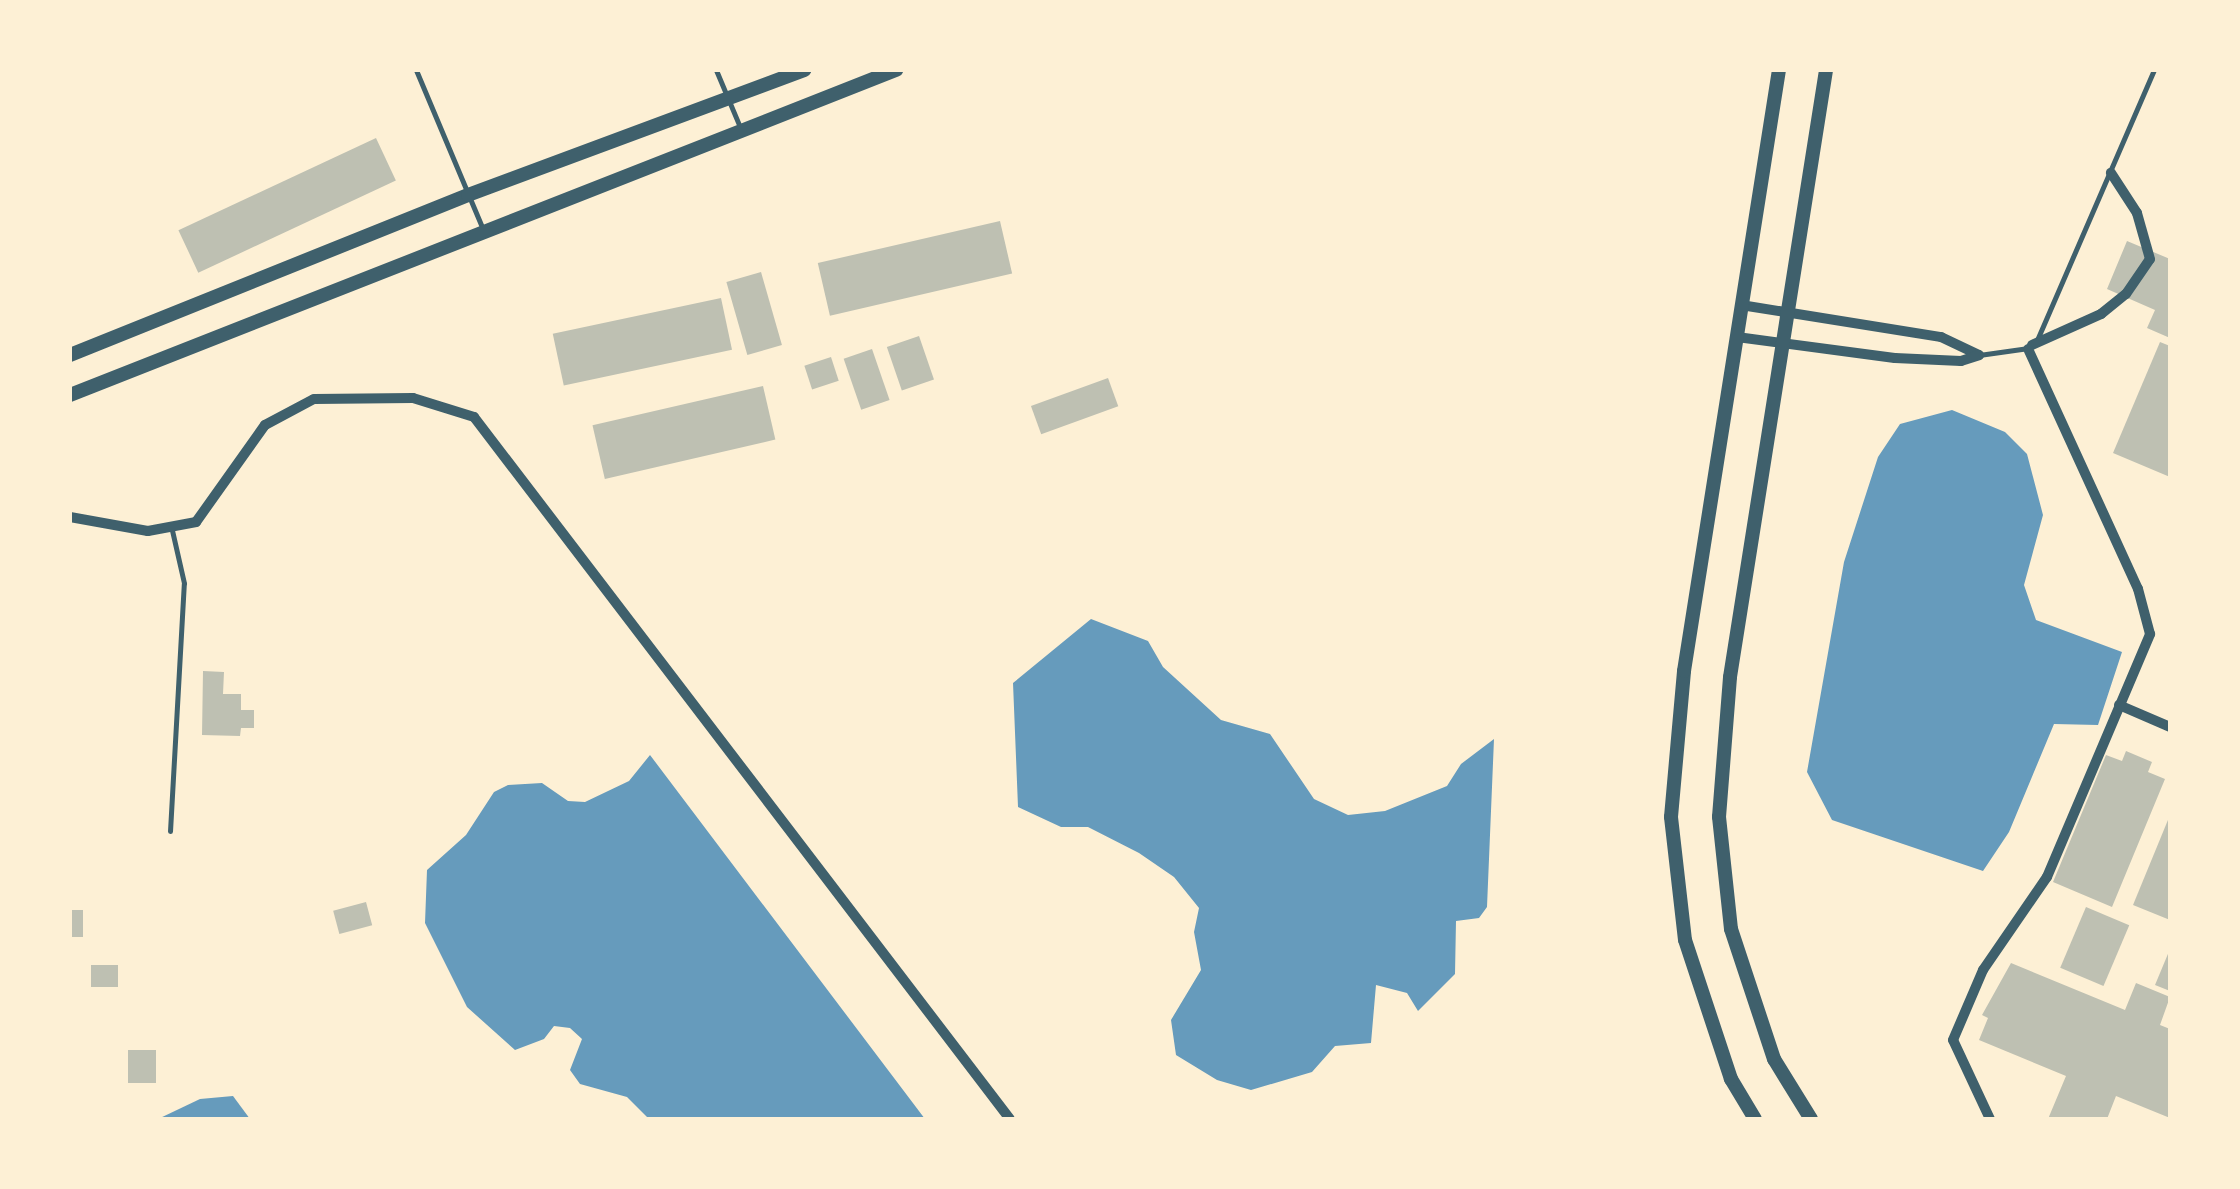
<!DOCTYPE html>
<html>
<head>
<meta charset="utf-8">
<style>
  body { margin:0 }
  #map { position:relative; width:2240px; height:1189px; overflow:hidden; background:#fdf0d5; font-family:Jost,sans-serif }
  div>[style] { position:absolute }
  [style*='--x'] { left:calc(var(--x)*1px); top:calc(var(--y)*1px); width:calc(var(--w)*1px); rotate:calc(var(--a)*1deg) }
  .water>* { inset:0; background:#669bbc }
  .building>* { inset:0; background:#bec0b2; transform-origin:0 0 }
  .service>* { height:5px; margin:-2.5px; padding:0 2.5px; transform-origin:2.5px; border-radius:2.5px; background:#3f606c }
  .minor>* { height:10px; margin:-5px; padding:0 5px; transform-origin:5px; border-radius:5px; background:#3f606c }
  .tertiary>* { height:14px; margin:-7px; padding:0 7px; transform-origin:7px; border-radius:7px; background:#3f606c }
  span { translate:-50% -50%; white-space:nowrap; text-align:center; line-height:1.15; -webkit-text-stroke:9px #fdf0d5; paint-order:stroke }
  .frame { position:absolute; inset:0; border:72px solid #fdf0d5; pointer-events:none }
</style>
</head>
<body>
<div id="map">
  <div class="water">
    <div style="clip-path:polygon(1952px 410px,2005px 432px,2027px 454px,2043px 515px,2024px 585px,2036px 620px,2122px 652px,2098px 725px,2054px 724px,2009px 832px,1983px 871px,1832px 820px,1807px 772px,1844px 562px,1878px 457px,1900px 424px)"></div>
    <div style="clip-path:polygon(1091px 619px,1148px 641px,1163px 667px,1221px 720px,1270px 734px,1314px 799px,1348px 815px,1385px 811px,1447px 786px,1461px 764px,1494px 739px,1487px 907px,1479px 918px,1456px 921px,1455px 974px,1418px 1011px,1407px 993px,1376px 985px,1371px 1043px,1335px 1046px,1312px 1072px,1251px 1090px,1217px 1080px,1176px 1055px,1171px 1020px,1201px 970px,1194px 932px,1199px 908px,1174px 877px,1139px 853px,1088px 827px,1061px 827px,1018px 807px,1013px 683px)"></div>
    <div style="clip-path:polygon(650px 755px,925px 1119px,649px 1119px,627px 1097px,580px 1084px,570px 1070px,582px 1039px,570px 1028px,554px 1026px,544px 1039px,515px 1050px,467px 1007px,425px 923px,427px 870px,466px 835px,494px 792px,508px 785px,542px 783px,568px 801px,585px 802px,629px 781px)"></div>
    <div style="clip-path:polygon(233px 1096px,250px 1119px,158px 1119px,200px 1099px)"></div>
  </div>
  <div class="building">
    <div style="left:376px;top:138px;width:47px;height:218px;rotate:65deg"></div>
    <div style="left:1000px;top:221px;width:54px;height:187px;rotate:77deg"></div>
    <div style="clip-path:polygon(2127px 241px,2170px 259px,2170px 338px,2147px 328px,2155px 310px,2107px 289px)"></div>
    <div style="left:761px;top:272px;width:76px;height:36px;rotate:74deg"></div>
    <div style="left:721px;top:298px;width:53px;height:172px;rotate:78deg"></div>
    <div style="left:919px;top:336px;width:46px;height:34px;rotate:71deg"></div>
    <div style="clip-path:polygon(2160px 342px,2170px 346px,2170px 477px,2113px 453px)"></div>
    <div style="left:872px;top:349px;width:54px;height:30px;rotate:71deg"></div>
    <div style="left:831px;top:357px;width:25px;height:28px;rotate:72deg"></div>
    <div style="left:1108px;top:378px;width:30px;height:82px;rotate:70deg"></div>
    <div style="left:763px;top:386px;width:55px;height:175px;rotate:77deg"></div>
    <div style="clip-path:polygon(203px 671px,224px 672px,223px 694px,241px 694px,241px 710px,254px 710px,254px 728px,241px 728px,240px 736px,202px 735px)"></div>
    <div style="clip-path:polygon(2126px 751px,2152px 762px,2148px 772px,2165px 779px,2112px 907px,2053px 882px,2106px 755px,2122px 761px)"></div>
    <div style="clip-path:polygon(2170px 815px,2170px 920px,2133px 905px)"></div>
    <div style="left:366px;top:902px;width:24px;height:34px;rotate:75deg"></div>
    <div style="left:2086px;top:907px;width:47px;height:66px;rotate:23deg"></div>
    <div style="left:70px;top:910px;width:13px;height:27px"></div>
    <div style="clip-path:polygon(2170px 949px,2170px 991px,2155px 985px)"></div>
    <div style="clip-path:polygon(2011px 963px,2125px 1010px,2136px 983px,2170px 997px,2160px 1025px,2170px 1029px,2170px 1118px,2116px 1096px,2107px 1119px,2048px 1119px,2066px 1076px,1979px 1040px,1988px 1018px,1982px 1015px)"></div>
    <div style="left:91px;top:965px;width:27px;height:22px"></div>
    <div style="left:128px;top:1050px;width:28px;height:33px"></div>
  </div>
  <div class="service">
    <div style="--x:416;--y:70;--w:173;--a:67.2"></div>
    <div style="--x:716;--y:70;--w:62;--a:67.2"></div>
    <div style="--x:2037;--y:340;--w:294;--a:-66.6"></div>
    <div style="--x:1979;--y:355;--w:50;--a:-8"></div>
    <div style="--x:170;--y:831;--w:248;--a:-86.8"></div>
    <div style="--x:184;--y:583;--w:54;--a:-102.8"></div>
  </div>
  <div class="minor">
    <div style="--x:1741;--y:305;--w:203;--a:9.1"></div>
    <div style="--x:1941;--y:337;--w:42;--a:25.3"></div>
    <div style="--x:1737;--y:337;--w:159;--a:7.6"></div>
    <div style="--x:1895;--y:358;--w:66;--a:2.6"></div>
    <div style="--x:1961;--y:361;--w:19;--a:-18"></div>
    <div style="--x:2032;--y:345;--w:76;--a:-24.2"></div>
    <div style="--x:2101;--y:314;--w:32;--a:-39"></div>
    <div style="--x:2126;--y:294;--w:42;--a:-55.6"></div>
    <div style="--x:2150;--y:259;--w:48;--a:-105.8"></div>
    <div style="--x:2137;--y:213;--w:48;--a:-123"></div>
    <div style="--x:70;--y:517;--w:79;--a:10.2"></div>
    <div style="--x:148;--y:531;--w:49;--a:-10.6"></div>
    <div style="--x:196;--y:522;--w:119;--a:-54.6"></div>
    <div style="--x:265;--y:425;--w:55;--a:-28"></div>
    <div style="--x:314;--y:399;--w:99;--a:-0.6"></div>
    <div style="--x:413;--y:398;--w:64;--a:17.3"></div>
    <div style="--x:474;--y:417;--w:883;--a:52.64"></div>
    <div style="--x:2119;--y:705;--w:56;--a:23.3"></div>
    <div style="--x:1990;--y:1119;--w:87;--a:-115.1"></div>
    <div style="--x:1953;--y:1040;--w:76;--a:-66.8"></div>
    <div style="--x:1983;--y:970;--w:113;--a:-55.5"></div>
    <div style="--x:2047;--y:877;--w:264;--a:-67"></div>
    <div style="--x:2150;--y:634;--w:47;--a:-104.9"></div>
    <div style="--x:2138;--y:589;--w:264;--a:-114.6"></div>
  </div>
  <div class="tertiary">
    <div style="--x:70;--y:355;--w:429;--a:-21.9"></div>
    <div style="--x:468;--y:195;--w:359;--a:-20.4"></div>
    <div style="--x:70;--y:395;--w:888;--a:-21.48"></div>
    <div style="--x:1755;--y:1119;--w:47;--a:-121"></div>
    <div style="--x:1731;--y:1079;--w:146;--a:-108.3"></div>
    <div style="--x:1685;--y:940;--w:124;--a:-96.5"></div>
    <div style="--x:1671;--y:817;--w:147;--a:-84.9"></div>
    <div style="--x:1684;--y:671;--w:608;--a:-81.02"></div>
    <div style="--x:1811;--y:1119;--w:70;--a:-121.7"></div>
    <div style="--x:1774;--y:1059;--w:137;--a:-108.3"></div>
    <div style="--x:1731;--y:929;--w:113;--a:-96.1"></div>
    <div style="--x:1719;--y:817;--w:140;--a:-85.5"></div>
    <div style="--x:1730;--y:677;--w:615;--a:-81.01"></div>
  </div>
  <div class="frame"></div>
</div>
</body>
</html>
